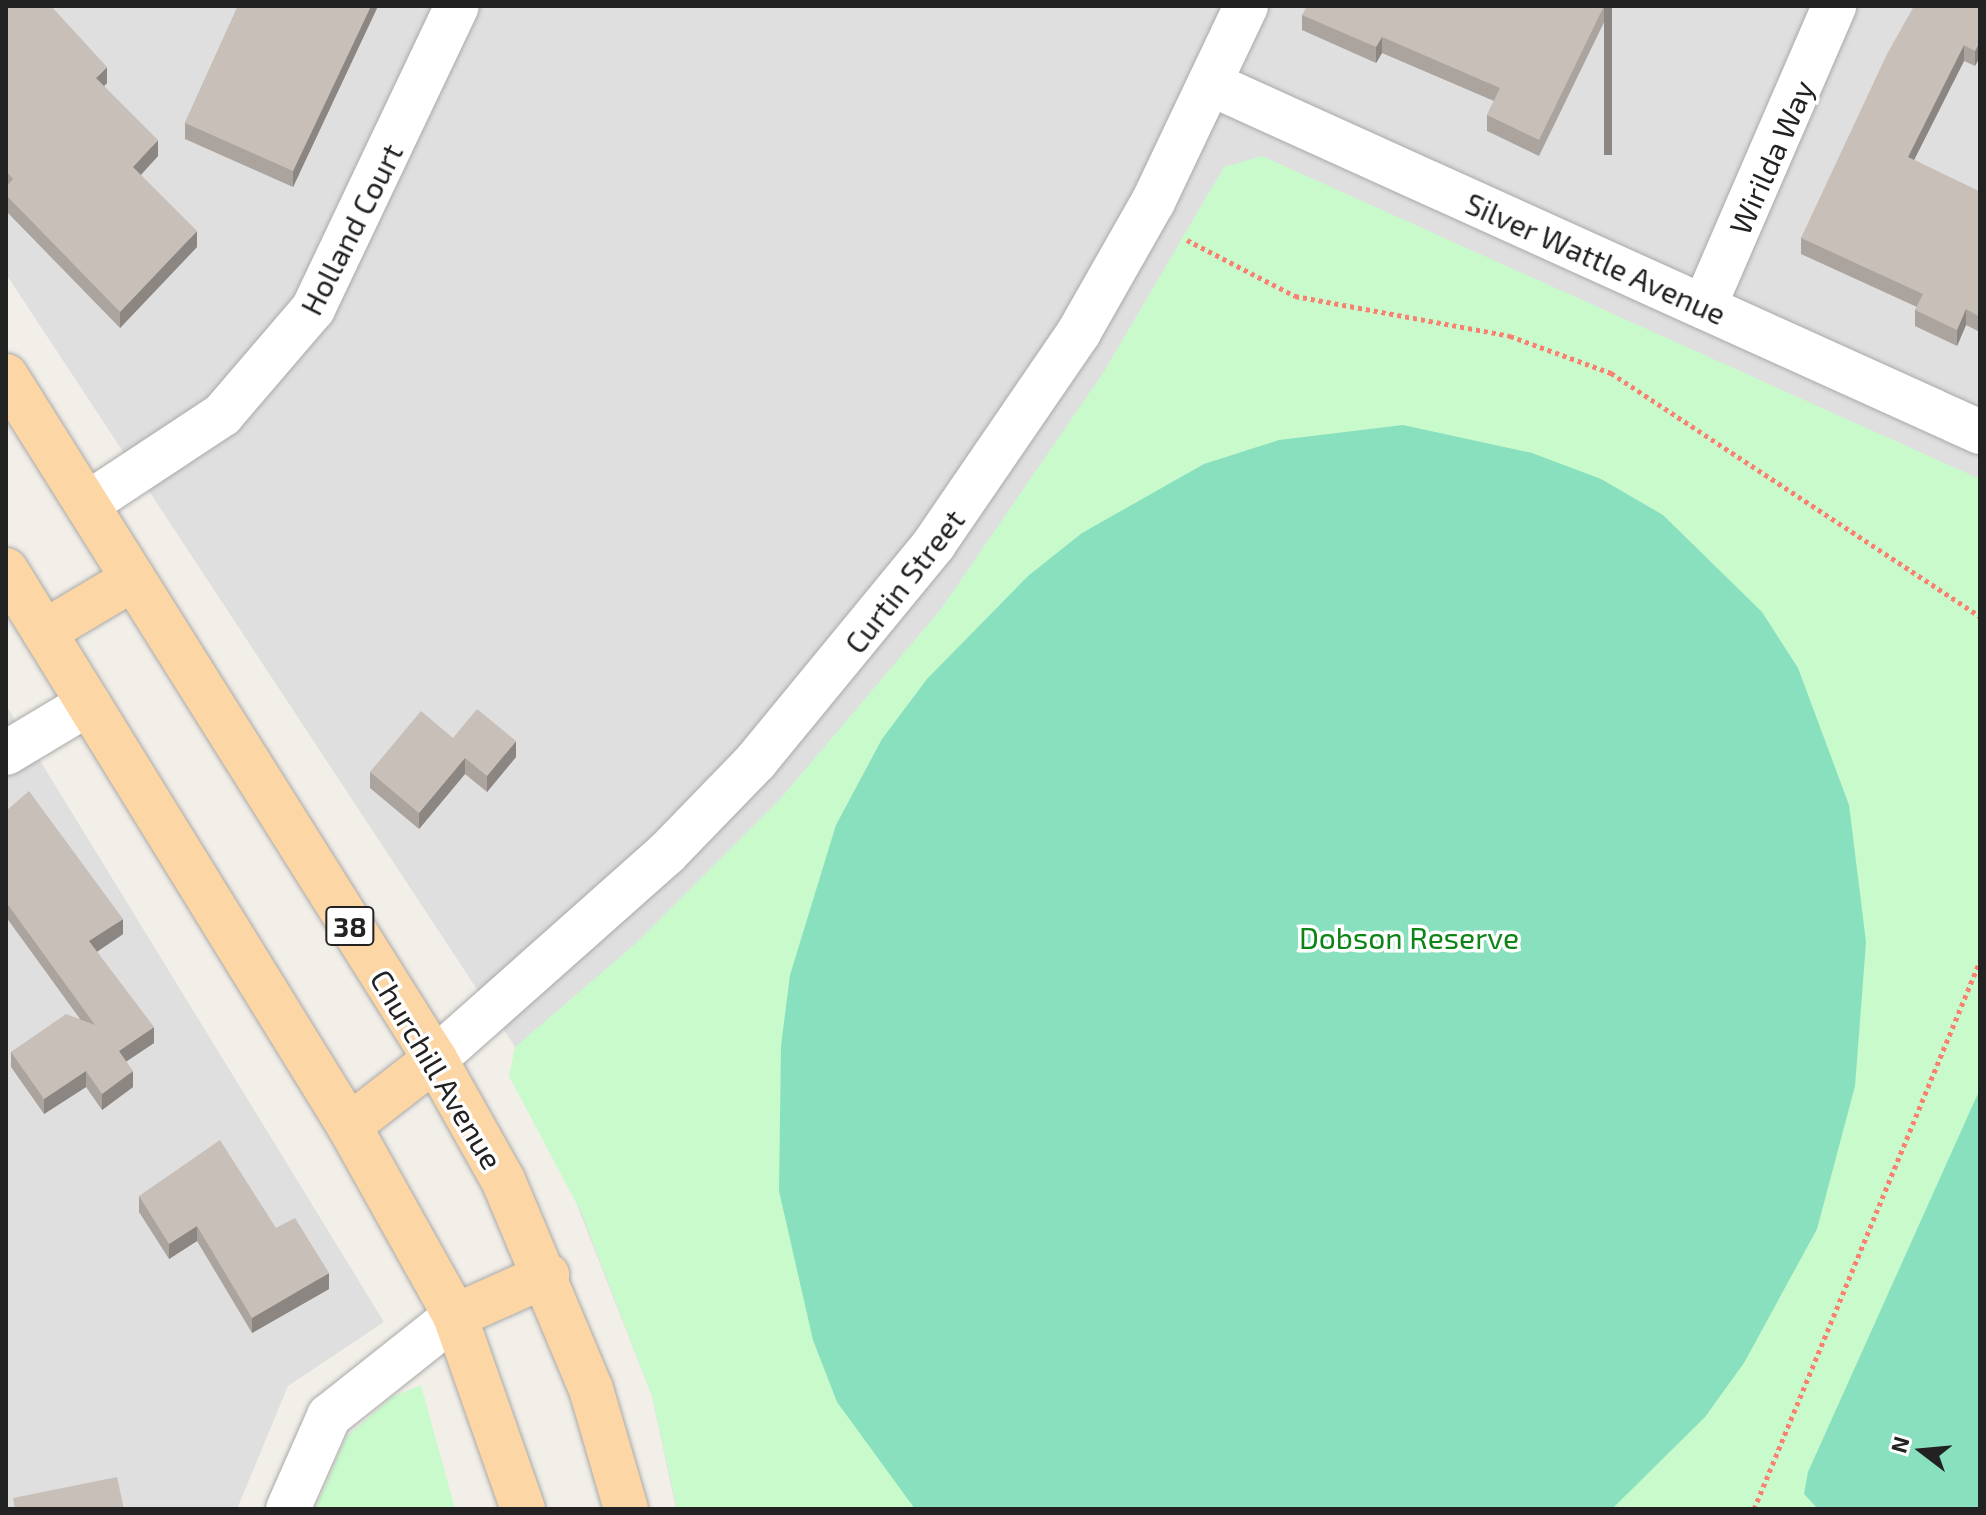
<!DOCTYPE html>
<html>
<head>
<meta charset="utf-8">
<style>
  body { margin:0 }
  #map { position:relative; width:1986px; height:1515px; overflow:hidden; background:#f2efe9; font-family:"Exo 2",sans-serif }
  div>[style] { position:absolute }
  [style*='--x'] { left:calc(var(--x)*1px); top:calc(var(--y)*1px); width:calc(var(--w)*1px); rotate:calc(var(--a)*1deg) }
  .residential>* { inset:0; background:#e0dfdf }
  .park>* { inset:0; background:#c8facc }
  .pitch>* { inset:0; background:#88e0be }
  .path>* { height:5px; margin-top:-2.5px; transform-origin:0; background:repeating-linear-gradient(90deg,#fa8072 0 4px,transparent 0 8px) }
  .roads { filter:drop-shadow(0 0 2px #a9a9a9) drop-shadow(0 0 2px #a9a9a9) }
  .street>* { height:44px; margin:-22px; padding:0 22px; transform-origin:22px; border-radius:22px; background:#fff }
  .primary>* { height:44px; margin:-22px; padding:0 22px; transform-origin:22px; border-radius:22px; background:#fcd6a4 }
  .wall>* { inset:0; background:#aba49e }
  .shaded-wall>* { inset:0; background:#8b8681; transform-origin:0 0 }
  .building>* { inset:0; background:#c7bfb8 }
  span { translate:-50% -50%; white-space:nowrap; text-align:center; line-height:1.15; -webkit-text-stroke:7px #fff; paint-order:stroke }
  .shield-label span { padding:2px 6px; background:#fff; border:2px solid; border-radius:6px; -webkit-text-stroke-width:0 }
  .shield-label { font-size:28px; color:#222; font-weight:700 }
  .street-label { font-size:30px; color:#222 }
  .park-label { font-size:30px; color:#0c8416 }
  .frame { position:absolute; inset:0; border:8px solid #222; pointer-events:none }
  .north { position:absolute; left:1882px; top:1411px; width:80px; height:80px; -webkit-text-stroke:6px #fff; paint-order:stroke; rotate:286deg; font-size:22px; font-weight:700; line-height:32px; text-align:center; color:#222 }
  .north::after { content:''; display:block; margin:auto; width:28px; height:36px; background:#222; clip-path:polygon(50% 0,100% 100%,50% 72%,0 100%) }
</style>
</head>
<body>
<div id="map">
  <div class="residential">
    <div style="clip-path:polygon(6px 6px,1980px 6px,1980px 1509px,676px 1509px,652px 1396px,515px 1047px,6px 274px)"></div>
    <div style="clip-path:polygon(6px 705px,384px 1322px,288px 1386px,237px 1509px,6px 1509px)"></div>
  </div>
  <div class="park">
    <div style="clip-path:polygon(1262px 156px,1980px 479px,1980px 1509px,677px 1509px,652px 1396px,582px 1214px,509px 1076px,515px 1047px,635px 944px,781px 798px,941px 609px,1103px 373px,1224px 167px)"></div>
    <div style="clip-path:polygon(421px 1385px,455px 1509px,315px 1509px,346px 1437px,392px 1397px)"></div>
  </div>
  <div class="pitch">
    <div style="clip-path:polygon(1403px 425px,1532px 453px,1601px 479px,1663px 515px,1762px 612px,1798px 668px,1849px 805px,1866px 942px,1855px 1086px,1817px 1229px,1744px 1363px,1705px 1417px,1612px 1509px,915px 1509px,837px 1402px,813px 1340px,779px 1191px,781px 1046px,790px 975px,836px 825px,882px 739px,927px 679px,1028px 576px,1082px 533px,1204px 464px,1279px 440px)"></div>
    <div style="clip-path:polygon(1980px 1089px,1980px 1509px,1818px 1509px,1804px 1494px,1808px 1472px)"></div>
  </div>
  <div class="path">
    <div style="--x:1187;--y:240;--w:122;--a:27.4"></div>
    <div style="--x:1295;--y:296;--w:219;--a:10.5"></div>
    <div style="--x:1510;--y:336;--w:108;--a:20.1"></div>
    <div style="--x:1611;--y:373;--w:442;--a:33.4"></div>
    <div style="--x:1754;--y:1509;--w:593;--a:-67.59"></div>
  </div>
  <div class="roads">
    <div class="street">
      <div style="--x:1211;--y:84;--w:844;--a:24.35"></div>
      <div style="--x:1704;--y:307;--w:328;--a:-66.6"></div>
      <div style="--x:87;--y:504;--w:162;--a:-33.4"></div>
      <div style="--x:222;--y:415;--w:140;--a:-49.4"></div>
      <div style="--x:313;--y:309;--w:335;--a:-64.6"></div>
      <div style="--x:6;--y:753;--w:96;--a:-30.9"></div>
      <div style="--x:435;--y:1059;--w:310;--a:-41.6"></div>
      <div style="--x:667;--y:853;--w:128;--a:-45.9"></div>
      <div style="--x:756;--y:761;--w:281;--a:-50.6"></div>
      <div style="--x:934;--y:544;--w:257;--a:-55.6"></div>
      <div style="--x:1079;--y:332;--w:150;--a:-60.4"></div>
      <div style="--x:1153;--y:202;--w:217;--a:-64.6"></div>
      <div style="--x:288;--y:1509;--w:102;--a:-66.2"></div>
      <div style="--x:329;--y:1416;--w:161;--a:-38.4"></div>
    </div>
    <div class="primary">
      <div style="--x:6;--y:376;--w:807;--a:57.87"></div>
      <div style="--x:435;--y:1059;--w:139;--a:60.7"></div>
      <div style="--x:503;--y:1180;--w:227;--a:67.2"></div>
      <div style="--x:591;--y:1389;--w:125;--a:73.7"></div>
      <div style="--x:6;--y:570;--w:653;--a:58.33"></div>
      <div style="--x:349;--y:1126;--w:218;--a:60.8"></div>
      <div style="--x:455;--y:1316;--w:205;--a:70.6"></div>
      <div style="--x:44;--y:632;--w:104;--a:-30.8"></div>
      <div style="--x:349;--y:1126;--w:109;--a:-37.9"></div>
      <div style="--x:455;--y:1316;--w:101;--a:-24"></div>
    </div>
  </div>
  <div class="wall">
    <div style="clip-path:polygon(6px 6px,107px 83px,104px 86px,158px 156px,141px 175px,197px 247px,120px 328px,6px 211px)"></div>
    <div style="clip-path:polygon(238px 6px,378px 6px,293px 187px,185px 139px,185px 123px)"></div>
    <div style="clip-path:polygon(1612px 6px,1539px 156px,1487px 131px,1487px 115px,1494px 101px,1382px 53px,1376px 63px,1302px 30px,1302px 15px)"></div>
    <div style="clip-path:polygon(1980px 6px,1975px 66px,1964px 61px,1914px 160px,1980px 192px,1980px 332px,1966px 325px,1957px 346px,1915px 326px,1915px 310px,1917px 307px,1801px 254px,1801px 238px)"></div>
    <div style="clip-path:polygon(453px 738px,516px 757px,487px 792px,465px 774px,419px 829px,370px 788px,370px 772px)"></div>
    <div style="clip-path:polygon(6px 811px,123px 934px,97px 952px,154px 1043px,126px 1062px,133px 1087px,102px 1110px,86px 1087px,44px 1114px,11px 1067px,11px 1052px,80px 1019px,6px 917px)"></div>
    <div style="clip-path:polygon(139px 1196px,276px 1228px,329px 1289px,252px 1333px,197px 1241px,169px 1259px,139px 1212px)"></div>
  </div>
  <div class="shaded-wall">
    <div style="clip-path:polygon(371px 6px,378px 6px,293px 187px,293px 171px)"></div>
    <div style="left:1604px;top:6px;width:8px;height:149px"></div>
    <div style="clip-path:polygon(1382px 37px,1382px 53px,1376px 63px,1376px 47px)"></div>
    <div style="clip-path:polygon(1980px 41px,1980px 57px,1975px 66px,1975px 51px)"></div>
    <div style="clip-path:polygon(1964px 45px,1964px 61px,1908px 172px,1908px 157px)"></div>
    <div style="clip-path:polygon(107px 67px,107px 83px,96px 94px,96px 78px)"></div>
    <div style="clip-path:polygon(158px 140px,158px 156px,133px 183px,133px 167px)"></div>
    <div style="clip-path:polygon(197px 231px,197px 247px,120px 328px,120px 312px)"></div>
    <div style="clip-path:polygon(1966px 309px,1966px 325px,1957px 346px,1957px 330px)"></div>
    <div style="clip-path:polygon(516px 741px,516px 757px,487px 792px,487px 776px)"></div>
    <div style="clip-path:polygon(465px 758px,465px 774px,419px 829px,419px 813px)"></div>
    <div style="clip-path:polygon(123px 919px,123px 934px,89px 957px,89px 941px)"></div>
    <div style="clip-path:polygon(154px 1027px,154px 1043px,119px 1066px,119px 1051px)"></div>
    <div style="clip-path:polygon(86px 1071px,86px 1087px,44px 1114px,44px 1099px)"></div>
    <div style="clip-path:polygon(133px 1071px,133px 1087px,102px 1110px,102px 1094px)"></div>
    <div style="clip-path:polygon(197px 1226px,197px 1241px,169px 1259px,169px 1244px)"></div>
    <div style="clip-path:polygon(329px 1273px,329px 1289px,252px 1333px,252px 1318px)"></div>
  </div>
  <div class="building">
    <div style="clip-path:polygon(6px 6px,51px 6px,107px 67px,96px 78px,158px 140px,133px 167px,197px 231px,120px 312px,6px 195px,6px 187px,13px 179px,6px 171px)"></div>
    <div style="clip-path:polygon(238px 6px,371px 6px,293px 171px,185px 123px)"></div>
    <div style="clip-path:polygon(1307px 6px,1604px 6px,1539px 140px,1487px 115px,1500px 88px,1382px 37px,1376px 47px,1302px 15px)"></div>
    <div style="clip-path:polygon(1914px 6px,1980px 6px,1980px 41px,1975px 51px,1964px 45px,1908px 157px,1980px 192px,1980px 317px,1966px 309px,1957px 330px,1915px 310px,1923px 294px,1801px 238px,1887px 54px)"></div>
    <div style="clip-path:polygon(477px 709px,516px 741px,487px 776px,465px 758px,419px 813px,370px 772px,421px 711px,453px 738px)"></div>
    <div style="clip-path:polygon(29px 791px,123px 919px,89px 941px,154px 1027px,119px 1051px,133px 1071px,102px 1094px,86px 1071px,44px 1099px,11px 1052px,66px 1014px,95px 1025px,6px 902px,6px 811px)"></div>
    <div style="clip-path:polygon(220px 1140px,276px 1228px,295px 1218px,329px 1273px,252px 1318px,197px 1226px,169px 1244px,139px 1196px)"></div>
    <div style="clip-path:polygon(117px 1477px,124px 1509px,15px 1509px,13px 1498px)"></div>
  </div>
  <div class="shield-label">
    <span style="left:350px;top:926px">38</span>
  </div>
  <div class="street-label">
    <span style="left:1771px;top:157px;rotate:-66deg">Wirilda Way</span>
    <span style="left:351px;top:229px;rotate:-63deg">Holland Court</span>
    <span style="left:1596px;top:258px;rotate:24deg">Silver Wattle Avenue</span>
    <span style="left:904px;top:581px;rotate:-52deg">Curtin Street</span>
    <span style="left:437px;top:1069px;rotate:59deg">Churchill Avenue</span>
  </div>
  <div class="park-label">
    <span style="left:1409px;top:937px">Dobson Reserve</span>
  </div>
  <div class="frame"></div>
  <div class="north">N</div>
</div>
</body>
</html>
